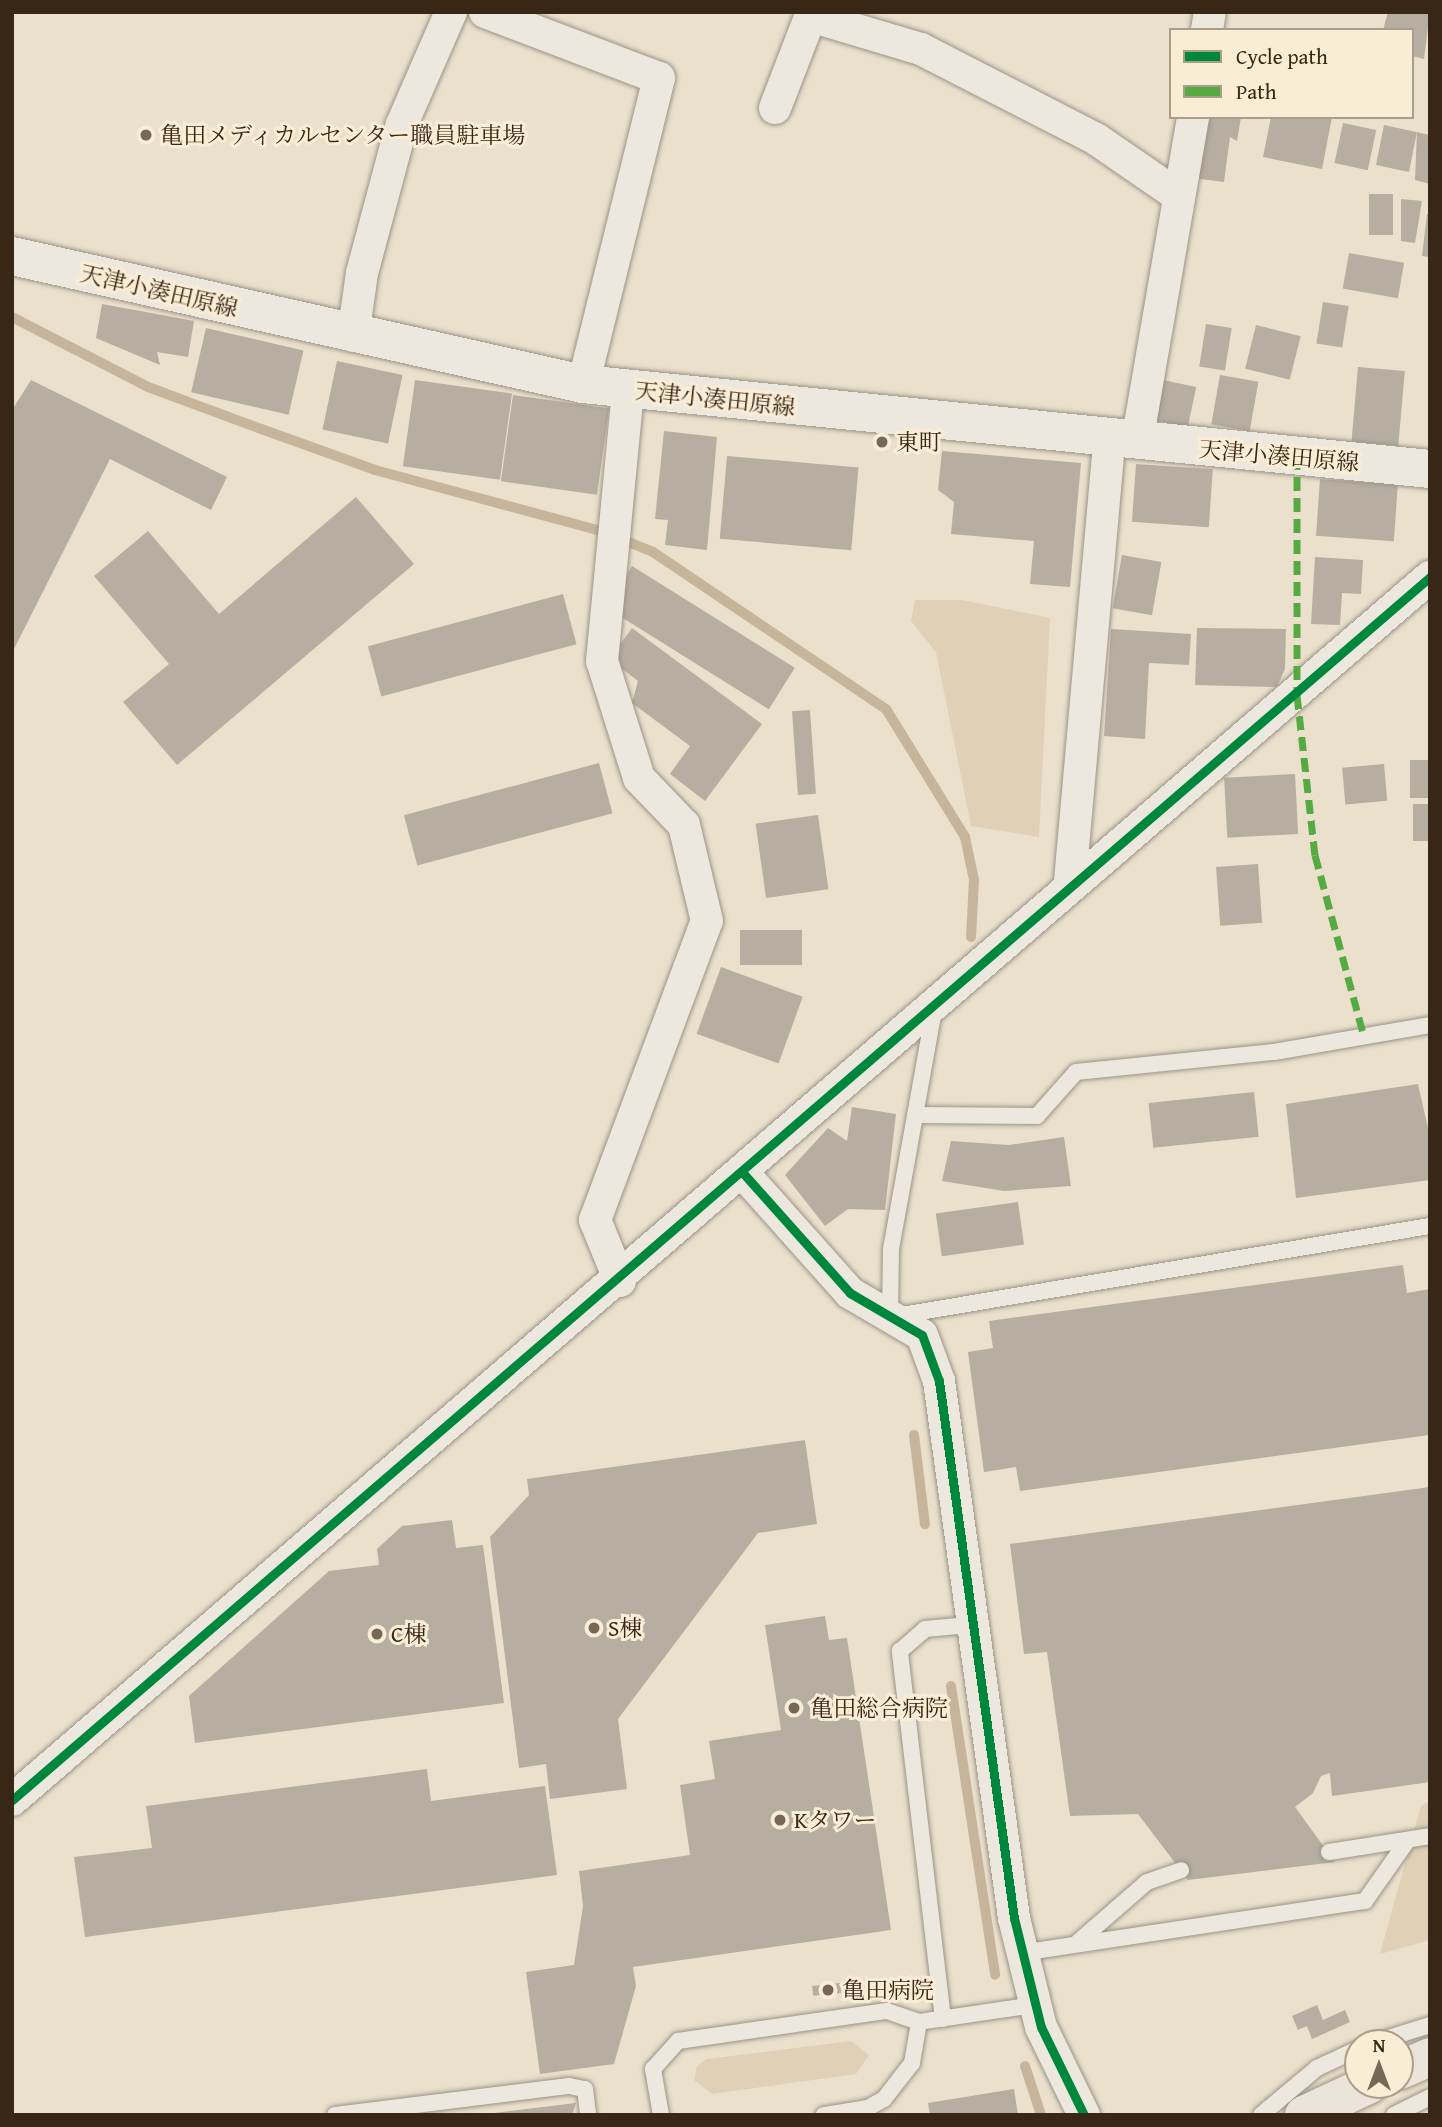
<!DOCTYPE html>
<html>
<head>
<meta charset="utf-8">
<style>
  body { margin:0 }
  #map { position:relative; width:1442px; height:2127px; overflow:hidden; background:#eae0cc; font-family:"Gentium Book Plus","Noto Serif JP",serif }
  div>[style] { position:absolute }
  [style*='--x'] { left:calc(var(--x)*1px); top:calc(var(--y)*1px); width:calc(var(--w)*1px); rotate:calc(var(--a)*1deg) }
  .green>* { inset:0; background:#e0d0b5 }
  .stream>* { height:10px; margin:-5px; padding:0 5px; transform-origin:5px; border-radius:5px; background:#c6b59b }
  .building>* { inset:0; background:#b6aea1; transform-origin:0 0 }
  .roads { filter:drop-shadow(0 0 2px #9b9386) drop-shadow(0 0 2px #9b9386) }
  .service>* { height:16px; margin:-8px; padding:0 8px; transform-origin:8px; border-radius:8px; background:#ede8de }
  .minor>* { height:32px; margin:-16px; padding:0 16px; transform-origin:16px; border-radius:16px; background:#ede8de }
  .secondary>* { height:38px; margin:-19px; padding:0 19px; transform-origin:19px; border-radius:19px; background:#ede8de }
  .trunk>* { height:38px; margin:-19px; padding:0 19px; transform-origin:19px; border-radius:19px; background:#eae4d9 }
  .quiet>* { height:7px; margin-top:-3.5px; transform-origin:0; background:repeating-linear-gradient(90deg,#55aa42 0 14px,transparent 0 21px) }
  .cycleway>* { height:9px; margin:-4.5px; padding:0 4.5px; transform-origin:4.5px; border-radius:4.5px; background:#00873e }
  .dots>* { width:19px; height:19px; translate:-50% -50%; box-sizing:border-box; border:4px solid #faedd5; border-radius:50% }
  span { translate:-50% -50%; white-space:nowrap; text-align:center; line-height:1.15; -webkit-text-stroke:6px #faedd5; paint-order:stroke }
  .poi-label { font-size:23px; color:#382616 }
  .left { translate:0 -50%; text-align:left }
  .street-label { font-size:23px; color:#382616 }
  .frame { position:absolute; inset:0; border:14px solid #382616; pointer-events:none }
  .legend { position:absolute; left:1169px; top:28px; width:245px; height:91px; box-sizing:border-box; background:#faedd5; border:2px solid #ac9d89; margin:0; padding:9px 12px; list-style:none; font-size:21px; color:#382616 }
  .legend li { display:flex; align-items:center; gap:14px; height:35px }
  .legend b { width:35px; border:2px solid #ac9d89 }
  .north { position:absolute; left:1344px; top:2029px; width:70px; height:70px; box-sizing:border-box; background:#faedd5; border:2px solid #ac9d89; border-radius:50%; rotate:0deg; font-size:19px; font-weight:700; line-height:28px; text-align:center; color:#382616 }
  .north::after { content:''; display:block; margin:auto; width:24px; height:32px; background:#766756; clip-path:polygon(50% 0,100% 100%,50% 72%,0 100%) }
</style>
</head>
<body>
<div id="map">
  <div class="green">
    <div style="clip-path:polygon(915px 600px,962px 600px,1050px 618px,1039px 837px,971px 826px,936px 652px,911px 621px)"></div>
    <div style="clip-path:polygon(1430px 1801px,1430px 1940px,1380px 1954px,1421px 1806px)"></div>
    <div style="clip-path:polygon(851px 2041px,869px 2055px,856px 2074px,712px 2094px,694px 2080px,697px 2066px,707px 2059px)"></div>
  </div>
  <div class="stream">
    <div style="--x:12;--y:317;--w:153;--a:27.2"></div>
    <div style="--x:148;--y:387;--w:100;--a:20.4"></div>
    <div style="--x:242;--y:422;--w:141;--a:19.8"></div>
    <div style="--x:375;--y:470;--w:234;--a:15.1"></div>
    <div style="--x:601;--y:531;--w:56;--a:22"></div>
    <div style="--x:653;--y:552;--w:281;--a:34"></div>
    <div style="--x:886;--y:709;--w:150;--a:58.3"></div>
    <div style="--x:965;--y:837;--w:44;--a:78.2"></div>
    <div style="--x:974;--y:880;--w:57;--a:93"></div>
    <div style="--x:914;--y:1435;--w:90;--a:83"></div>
    <div style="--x:951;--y:1686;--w:292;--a:81.3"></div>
    <div style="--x:1025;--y:2066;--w:52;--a:71.9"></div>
  </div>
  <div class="building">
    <div style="clip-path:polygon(1388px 12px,1430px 12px,1424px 59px,1412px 56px,1412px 30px,1383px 30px)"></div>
    <div style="clip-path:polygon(1202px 117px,1241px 117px,1237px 141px,1230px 137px,1224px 182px,1193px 178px)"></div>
    <div style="clip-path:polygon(1271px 117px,1332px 117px,1322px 169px,1263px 157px)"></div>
    <div style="left:1343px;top:123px;width:34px;height:41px;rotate:12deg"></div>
    <div style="clip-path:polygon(1384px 125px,1430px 135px,1430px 184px,1415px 180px,1417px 132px,1409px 172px,1376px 165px)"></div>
    <div style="left:1369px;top:194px;width:24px;height:41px"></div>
    <div style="clip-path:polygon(1401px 199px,1422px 201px,1415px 243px,1401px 241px)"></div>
    <div style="clip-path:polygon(1427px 214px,1430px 214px,1430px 257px,1422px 256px)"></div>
    <div style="left:1349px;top:253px;width:56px;height:36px;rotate:10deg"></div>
    <div style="left:1323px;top:302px;width:26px;height:42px;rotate:9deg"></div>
    <div style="clip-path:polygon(102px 304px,194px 321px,188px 357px,157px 352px,160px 365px,96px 338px)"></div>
    <div style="left:1206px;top:324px;width:26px;height:43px;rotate:9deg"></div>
    <div style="left:1256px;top:325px;width:46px;height:45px;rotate:14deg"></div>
    <div style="left:206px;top:328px;width:100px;height:66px;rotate:13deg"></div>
    <div style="left:337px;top:361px;width:67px;height:70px;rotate:12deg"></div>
    <div style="left:1358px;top:367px;width:47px;height:75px;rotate:5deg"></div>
    <div style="left:1220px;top:375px;width:39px;height:50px;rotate:10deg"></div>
    <div style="clip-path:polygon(31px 380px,227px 477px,211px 510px,110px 459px,12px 653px,12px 410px)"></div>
    <div style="left:415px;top:380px;width:98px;height:87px;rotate:8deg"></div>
    <div style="left:1163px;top:380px;width:34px;height:41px;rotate:12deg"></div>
    <div style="left:513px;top:395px;width:97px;height:87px;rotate:8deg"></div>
    <div style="clip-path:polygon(664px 431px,717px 437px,707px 550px,665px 545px,668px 520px,655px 519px)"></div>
    <div style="clip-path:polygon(942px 451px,1081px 463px,1070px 587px,1030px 584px,1034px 541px,951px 534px,954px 502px,938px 490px)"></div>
    <div style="left:727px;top:456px;width:132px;height:83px;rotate:5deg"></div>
    <div style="left:1136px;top:464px;width:77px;height:58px;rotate:4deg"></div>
    <div style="left:1320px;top:479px;width:78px;height:57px;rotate:4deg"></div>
    <div style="clip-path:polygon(356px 497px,414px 564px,177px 765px,123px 702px,169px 664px,94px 576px,148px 531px,219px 614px)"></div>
    <div style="left:1122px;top:555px;width:40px;height:54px;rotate:10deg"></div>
    <div style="clip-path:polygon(1315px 557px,1363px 560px,1361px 594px,1342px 593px,1340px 625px,1311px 624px)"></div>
    <div style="left:632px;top:566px;width:192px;height:49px;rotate:32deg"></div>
    <div style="left:563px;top:594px;width:52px;height:202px;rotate:75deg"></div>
    <div style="clip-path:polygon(632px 628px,762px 724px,705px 801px,670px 774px,690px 746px,632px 703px,638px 681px,609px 659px)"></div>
    <div style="clip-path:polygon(1197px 628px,1286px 629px,1285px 669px,1277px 687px,1195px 685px)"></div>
    <div style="clip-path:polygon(1111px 629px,1191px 634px,1189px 665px,1149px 663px,1145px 739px,1104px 736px)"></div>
    <div style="left:810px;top:710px;width:84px;height:18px;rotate:86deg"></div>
    <div style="left:1430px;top:760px;width:38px;height:20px;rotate:90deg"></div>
    <div style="left:599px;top:763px;width:52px;height:202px;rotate:75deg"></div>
    <div style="left:1384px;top:764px;width:37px;height:42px;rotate:85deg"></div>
    <div style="left:1295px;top:774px;width:60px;height:71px;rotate:87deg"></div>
    <div style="left:1430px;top:804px;width:37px;height:17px;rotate:90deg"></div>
    <div style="left:818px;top:815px;width:75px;height:63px;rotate:82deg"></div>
    <div style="left:1258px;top:864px;width:59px;height:42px;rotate:86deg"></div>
    <div style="left:740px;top:930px;width:62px;height:35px"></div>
    <div style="left:721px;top:967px;width:87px;height:71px;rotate:20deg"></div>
    <div style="clip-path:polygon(1418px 1084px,1430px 1137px,1430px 1180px,1296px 1198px,1286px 1104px)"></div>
    <div style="left:1254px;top:1092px;width:45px;height:106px;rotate:84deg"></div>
    <div style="clip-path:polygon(852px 1107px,896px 1114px,885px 1210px,848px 1209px,825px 1226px,785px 1175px,828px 1128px,847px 1141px)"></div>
    <div style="clip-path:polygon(1064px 1137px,1071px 1186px,1004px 1191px,942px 1181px,951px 1141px,1009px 1145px)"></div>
    <div style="left:1018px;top:1202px;width:43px;height:83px;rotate:82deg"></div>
    <div style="clip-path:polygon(1403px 1265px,1407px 1293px,1430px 1289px,1429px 1435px,1020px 1491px,1016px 1467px,984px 1472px,968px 1352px,993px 1348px,989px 1321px)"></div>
    <div style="clip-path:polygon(805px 1440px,817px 1524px,758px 1533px,618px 1719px,627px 1789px,550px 1799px,546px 1764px,519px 1768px,490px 1537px,529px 1495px,527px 1479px)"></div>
    <div style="clip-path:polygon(1430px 1487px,1430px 1782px,1332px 1796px,1330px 1773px,1321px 1776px,1313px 1793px,1295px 1807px,1335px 1862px,1188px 1880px,1138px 1814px,1070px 1816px,1047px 1652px,1024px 1654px,1010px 1544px)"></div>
    <div style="clip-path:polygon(452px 1520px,456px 1548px,483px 1545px,504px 1703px,195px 1743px,189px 1696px,329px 1571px,379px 1565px,377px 1549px,402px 1526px)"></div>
    <div style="clip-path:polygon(825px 1616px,829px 1640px,847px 1638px,891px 1930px,633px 1967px,636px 1986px,614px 2064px,540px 2074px,526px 1972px,574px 1965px,583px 1906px,579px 1871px,690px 1855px,680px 1785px,715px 1779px,709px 1741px,781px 1730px,765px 1625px)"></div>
    <div style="clip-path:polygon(427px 1769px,431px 1801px,545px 1786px,557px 1875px,85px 1937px,74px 1857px,152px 1848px,146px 1806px)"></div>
    <div style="left:840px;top:1983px;width:10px;height:28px;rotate:84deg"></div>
    <div style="clip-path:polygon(1317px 2005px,1323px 2020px,1345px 2010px,1350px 2022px,1312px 2039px,1307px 2026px,1298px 2030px,1292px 2016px)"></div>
    <div style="clip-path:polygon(1014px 2089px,1018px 2115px,930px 2115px,928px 2103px)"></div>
    <div style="clip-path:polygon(576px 2103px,572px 2115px,495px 2115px,494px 2113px)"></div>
  </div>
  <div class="roads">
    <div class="service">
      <div style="--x:934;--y:1010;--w:244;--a:100.2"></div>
      <div style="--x:891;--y:1250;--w:67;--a:90.9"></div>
      <div style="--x:890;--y:1317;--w:548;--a:-9.57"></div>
      <div style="--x:916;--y:1115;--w:121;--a:0.5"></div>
      <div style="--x:1037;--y:1116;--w:59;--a:-48.4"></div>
      <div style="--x:1076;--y:1072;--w:199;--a:-5.8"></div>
      <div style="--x:1274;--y:1052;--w:158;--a:-9.8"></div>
      <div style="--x:1329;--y:1852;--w:102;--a:-9"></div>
      <div style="--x:1078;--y:1942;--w:91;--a:-41"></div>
      <div style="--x:1147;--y:1882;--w:36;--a:-19"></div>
      <div style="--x:1021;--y:1953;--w:348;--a:-8.6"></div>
      <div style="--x:1365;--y:1901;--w:70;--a:-54.9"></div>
      <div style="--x:943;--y:2019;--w:371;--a:-96.7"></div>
      <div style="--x:900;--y:1651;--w:33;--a:-41"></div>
      <div style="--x:925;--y:1629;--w:44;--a:-5.2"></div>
      <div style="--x:919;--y:2022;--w:116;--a:-8.4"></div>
      <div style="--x:1372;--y:2043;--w:61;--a:-17.2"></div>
      <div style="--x:335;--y:2115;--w:236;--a:-7.1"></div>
      <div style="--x:569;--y:2086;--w:16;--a:11"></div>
      <div style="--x:585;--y:2089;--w:26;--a:83"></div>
      <div style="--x:661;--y:2115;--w:47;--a:-99.9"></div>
      <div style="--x:653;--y:2069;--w:38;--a:-48"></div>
      <div style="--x:678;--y:2041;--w:211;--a:-8.2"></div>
      <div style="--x:887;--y:2011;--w:34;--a:19"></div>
      <div style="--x:919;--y:2022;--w:42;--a:99.7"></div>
      <div style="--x:912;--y:2063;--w:46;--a:127.9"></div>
      <div style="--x:884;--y:2099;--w:18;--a:151"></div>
      <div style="--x:868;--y:2108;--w:45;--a:171"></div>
      <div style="--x:1261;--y:2115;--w:73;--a:-40"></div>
      <div style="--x:1317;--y:2068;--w:45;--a:-24.9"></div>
      <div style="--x:1394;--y:2115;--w:40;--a:-26.6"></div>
    </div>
    <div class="minor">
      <div style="--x:485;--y:12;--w:186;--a:20.8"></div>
      <div style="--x:659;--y:78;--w:315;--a:103.9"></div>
      <div style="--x:810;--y:16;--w:116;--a:16.6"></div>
      <div style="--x:921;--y:49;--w:197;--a:27.2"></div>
      <div style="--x:1096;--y:139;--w:101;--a:34.5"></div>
      <div style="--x:1207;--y:30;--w:18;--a:-81"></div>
      <div style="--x:775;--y:108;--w:103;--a:-68.9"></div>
      <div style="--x:353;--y:336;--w:64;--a:-81.9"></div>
      <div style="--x:362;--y:273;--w:154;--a:-75"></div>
      <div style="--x:402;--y:124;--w:122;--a:-66.4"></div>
      <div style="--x:1137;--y:442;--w:330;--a:-80.2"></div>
      <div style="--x:1070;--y:881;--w:443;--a:-84.9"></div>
      <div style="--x:744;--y:1174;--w:159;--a:48.3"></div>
      <div style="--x:850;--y:1293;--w:83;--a:30.3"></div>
      <div style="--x:922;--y:1335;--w:49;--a:69.7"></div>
      <div style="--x:939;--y:1381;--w:542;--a:82.05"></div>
      <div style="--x:1014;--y:1918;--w:112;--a:76.1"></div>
      <div style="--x:1041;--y:2027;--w:98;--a:64"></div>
      <div style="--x:620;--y:1281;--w:66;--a:-112.3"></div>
      <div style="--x:595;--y:1220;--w:319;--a:-69.5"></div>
      <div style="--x:707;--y:921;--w:99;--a:-103.5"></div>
      <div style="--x:684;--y:825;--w:65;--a:-133.8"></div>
      <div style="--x:639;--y:778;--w:123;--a:-107.5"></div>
      <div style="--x:602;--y:661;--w:272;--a:-84.5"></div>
      <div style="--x:12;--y:1800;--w:1873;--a:-40.78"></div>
    </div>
    <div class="secondary">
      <div style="--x:12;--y:256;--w:585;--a:12.64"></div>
      <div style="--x:583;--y:384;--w:851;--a:5.73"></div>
    </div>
    <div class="trunk">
      <div style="--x:1400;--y:2070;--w:33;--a:-23"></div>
      <div style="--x:1304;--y:2115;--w:71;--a:-25.1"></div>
    </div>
  </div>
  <div class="quiet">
    <div style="--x:1297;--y:456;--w:239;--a:90"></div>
    <div style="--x:1297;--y:695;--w:161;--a:83.6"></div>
    <div style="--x:1315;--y:855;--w:188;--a:74.9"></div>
  </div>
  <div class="cycleway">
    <div style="--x:744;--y:1174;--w:159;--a:48.3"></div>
    <div style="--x:850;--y:1293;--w:83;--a:30.3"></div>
    <div style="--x:922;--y:1335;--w:49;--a:69.7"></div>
    <div style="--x:939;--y:1381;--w:542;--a:82.05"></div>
    <div style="--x:1014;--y:1918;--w:112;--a:76.1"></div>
    <div style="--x:1041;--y:2027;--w:98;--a:64"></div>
    <div style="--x:12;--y:1800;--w:1873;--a:-40.78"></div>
  </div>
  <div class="dots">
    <div style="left:146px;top:135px;background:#766756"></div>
    <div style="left:882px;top:442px;background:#766756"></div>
    <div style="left:594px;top:1628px;background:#766756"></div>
    <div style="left:377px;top:1634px;background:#766756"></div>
    <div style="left:794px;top:1708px;background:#766756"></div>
    <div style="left:780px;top:1820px;background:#766756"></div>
    <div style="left:828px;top:1990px;background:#766756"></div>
  </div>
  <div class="poi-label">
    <span class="left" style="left:160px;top:135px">亀田メディカルセンター職員駐車場</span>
    <span class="left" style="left:896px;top:442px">東町</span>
    <span class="left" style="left:608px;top:1628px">S棟</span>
    <span class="left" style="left:391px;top:1634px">C棟</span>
    <span class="left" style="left:810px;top:1708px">亀田総合病院</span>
    <span class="left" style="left:794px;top:1820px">Kタワー</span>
    <span class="left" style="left:842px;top:1990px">亀田病院</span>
  </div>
  <div class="street-label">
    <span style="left:159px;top:291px;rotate:13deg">天津小湊田原線</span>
    <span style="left:715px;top:399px;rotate:6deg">天津小湊田原線</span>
    <span style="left:1279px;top:456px;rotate:5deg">天津小湊田原線</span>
  </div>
  <div class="frame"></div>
  <ul class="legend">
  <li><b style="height:9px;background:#00873e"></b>Cycle path</li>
  <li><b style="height:9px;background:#55aa42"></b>Path</li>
  </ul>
  <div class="north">N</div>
</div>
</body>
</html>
